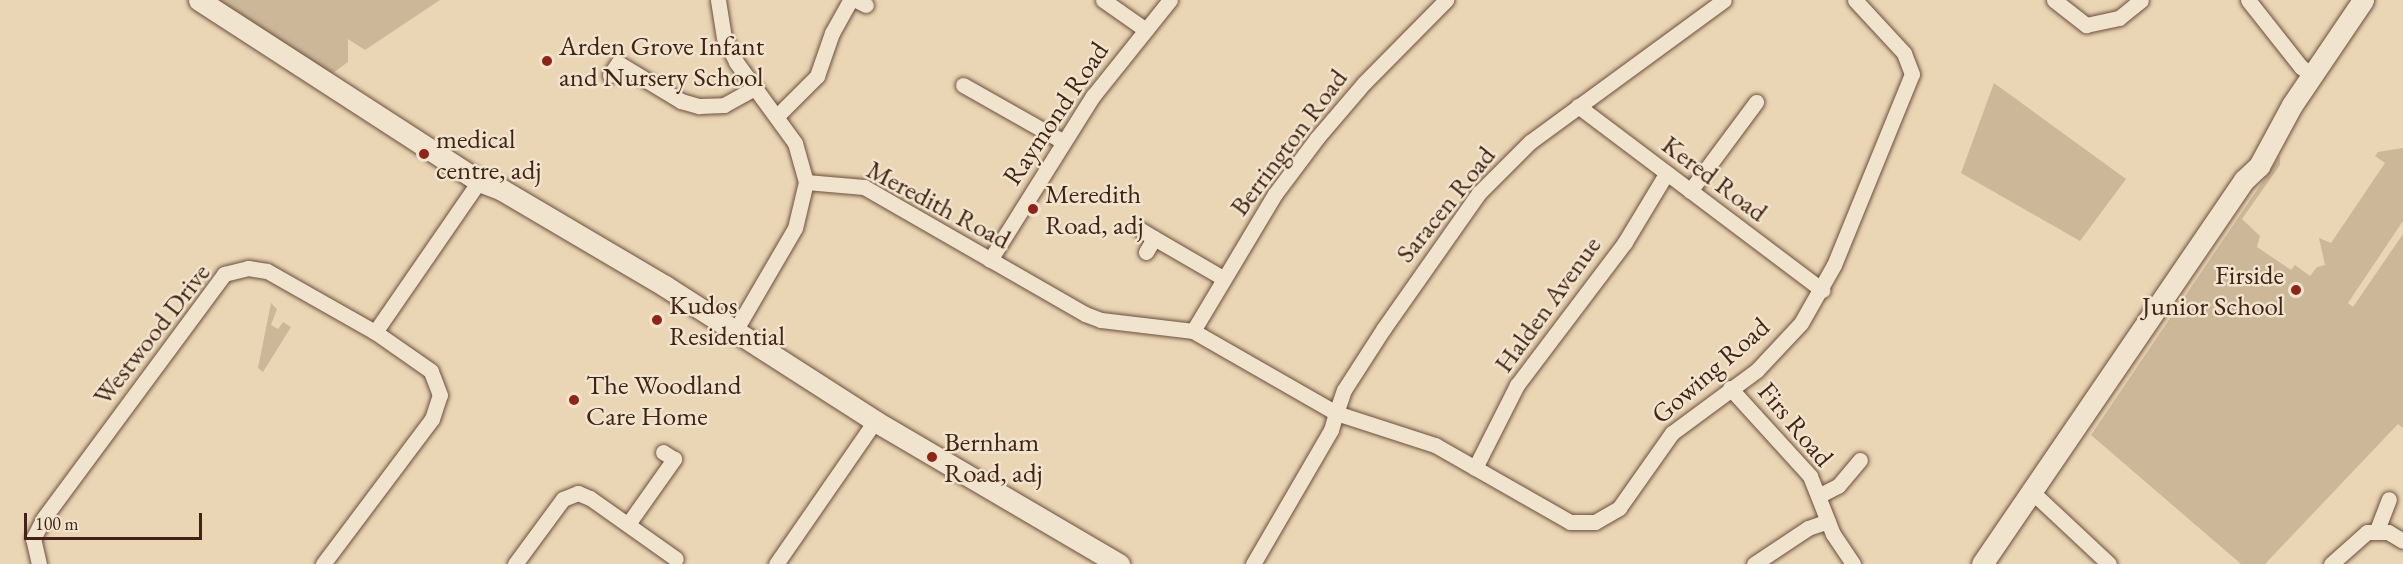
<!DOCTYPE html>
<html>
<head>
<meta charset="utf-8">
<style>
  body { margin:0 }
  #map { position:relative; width:2403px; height:564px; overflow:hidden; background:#ead5b4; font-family:"EB Garamond",serif }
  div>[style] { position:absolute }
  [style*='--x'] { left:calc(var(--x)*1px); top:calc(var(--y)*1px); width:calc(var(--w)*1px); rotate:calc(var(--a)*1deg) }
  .green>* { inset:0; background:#cdb799 }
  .roads { filter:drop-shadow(0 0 2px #6c4f3d) drop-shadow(0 0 2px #6c4f3d) }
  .street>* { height:15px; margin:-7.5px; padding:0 7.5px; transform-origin:7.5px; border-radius:7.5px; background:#f1e4ce }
  .secondary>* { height:21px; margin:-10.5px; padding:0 10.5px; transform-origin:10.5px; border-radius:10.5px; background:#f1e4ce }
  .dots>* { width:16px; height:16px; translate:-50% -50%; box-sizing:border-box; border:3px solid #f1e4ce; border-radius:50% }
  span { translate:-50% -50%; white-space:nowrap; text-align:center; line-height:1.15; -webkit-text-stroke:5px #f1e4ce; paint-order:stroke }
  .poi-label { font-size:27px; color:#422215 }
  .left { translate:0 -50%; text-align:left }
  .right { translate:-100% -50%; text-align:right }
  .street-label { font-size:27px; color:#422215 }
  .scale { position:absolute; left:24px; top:513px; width:178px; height:27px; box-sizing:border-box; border:3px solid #422215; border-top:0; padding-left:8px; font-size:18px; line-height:21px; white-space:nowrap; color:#422215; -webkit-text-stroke:4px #f1e4ce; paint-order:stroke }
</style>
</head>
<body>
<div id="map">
  <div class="green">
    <div style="clip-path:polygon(210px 0,440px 0,365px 50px,348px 39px,348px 62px,326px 78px)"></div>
    <div style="clip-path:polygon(1994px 83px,2126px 179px,2080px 241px,1961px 173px)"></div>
    <div style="clip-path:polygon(2403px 148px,2403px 221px,2348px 303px,2353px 307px,2403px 234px,2403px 428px,2398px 424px,2265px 564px,2241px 564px,2091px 435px,2280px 156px,2280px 165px,2242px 219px,2260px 236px,2257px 247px,2291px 270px,2295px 265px,2310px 276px,2317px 267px,2325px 265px,2319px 238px,2331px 243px,2385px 163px,2375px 156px,2378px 152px)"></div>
    <div style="clip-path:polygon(271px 303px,277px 309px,271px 325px,278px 329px,283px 322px,291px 327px,263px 372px,258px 368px)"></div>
  </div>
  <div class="roads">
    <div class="street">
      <div style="--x:718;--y:0;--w:37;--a:81"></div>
      <div style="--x:724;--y:37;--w:28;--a:64"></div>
      <div style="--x:736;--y:62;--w:100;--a:53.9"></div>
      <div style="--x:795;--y:143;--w:41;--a:74.2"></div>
      <div style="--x:806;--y:182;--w:47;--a:103.4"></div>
      <div style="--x:795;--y:228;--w:121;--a:120.2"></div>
      <div style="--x:856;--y:0;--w:11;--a:27"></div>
      <div style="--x:1103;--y:0;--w:52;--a:34.9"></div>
      <div style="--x:2054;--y:0;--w:41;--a:38"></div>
      <div style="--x:2086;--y:25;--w:34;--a:-12"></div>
      <div style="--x:2119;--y:18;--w:28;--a:-39"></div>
      <div style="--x:2248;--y:0;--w:85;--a:51.7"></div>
      <div style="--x:2301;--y:67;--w:16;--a:35"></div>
      <div style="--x:610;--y:75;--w:14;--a:-56"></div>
      <div style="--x:618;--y:63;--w:74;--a:31.1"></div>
      <div style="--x:681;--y:101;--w:19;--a:16"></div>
      <div style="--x:699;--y:106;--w:25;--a:-2"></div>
      <div style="--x:724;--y:105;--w:35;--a:-29"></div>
      <div style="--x:963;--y:85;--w:114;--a:29.5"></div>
      <div style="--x:1578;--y:106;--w:306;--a:37"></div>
      <div style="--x:777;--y:116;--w:57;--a:-45"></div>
      <div style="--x:817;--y:76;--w:46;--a:-70.8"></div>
      <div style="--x:832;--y:33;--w:38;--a:-61"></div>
      <div style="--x:806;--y:182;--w:58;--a:4.9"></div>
      <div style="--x:864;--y:187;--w:255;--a:29.9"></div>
      <div style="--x:1085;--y:314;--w:17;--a:21"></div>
      <div style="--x:1101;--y:320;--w:93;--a:6.8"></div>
      <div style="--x:1193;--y:331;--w:165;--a:29.8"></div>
      <div style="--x:1336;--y:413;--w:24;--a:-71"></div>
      <div style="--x:1344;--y:390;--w:74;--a:-57.2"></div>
      <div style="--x:1384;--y:328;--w:165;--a:-54.9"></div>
      <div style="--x:1479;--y:193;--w:72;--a:-45"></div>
      <div style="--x:1530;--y:142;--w:240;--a:-36.2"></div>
      <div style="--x:1690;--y:191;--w:111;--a:-53.4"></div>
      <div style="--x:1141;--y:230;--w:15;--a:32"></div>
      <div style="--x:1146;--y:252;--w:16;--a:-60"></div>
      <div style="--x:1154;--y:238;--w:80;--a:30.1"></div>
      <div style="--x:990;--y:260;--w:194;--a:-57.9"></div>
      <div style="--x:1093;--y:96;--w:123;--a:-51.3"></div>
      <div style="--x:1193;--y:331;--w:160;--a:-59.1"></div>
      <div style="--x:1275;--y:194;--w:70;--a:-53.1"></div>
      <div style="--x:1317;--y:138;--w:72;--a:-49.5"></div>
      <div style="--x:1364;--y:83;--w:117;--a:-45.3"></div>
      <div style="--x:1730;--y:388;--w:119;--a:47.7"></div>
      <div style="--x:1810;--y:476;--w:62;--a:68.4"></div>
      <div style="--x:1833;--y:534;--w:36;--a:56"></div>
      <div style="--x:1475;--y:468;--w:93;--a:-63.2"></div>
      <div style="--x:1517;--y:385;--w:179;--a:-52.9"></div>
      <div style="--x:1625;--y:242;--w:79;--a:-58.9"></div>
      <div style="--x:2030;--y:490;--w:108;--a:43.1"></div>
      <div style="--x:1820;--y:495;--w:20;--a:-27"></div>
      <div style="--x:1838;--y:486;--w:34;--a:-50"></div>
      <div style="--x:628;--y:524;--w:80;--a:-54.7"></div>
      <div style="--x:674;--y:459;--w:13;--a:-148"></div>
      <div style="--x:2377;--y:530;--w:33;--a:-69"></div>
      <div style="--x:39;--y:564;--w:26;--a:-103"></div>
      <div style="--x:33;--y:539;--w:22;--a:-63"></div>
      <div style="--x:43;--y:519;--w:305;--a:-53.5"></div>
      <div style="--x:224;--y:274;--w:25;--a:-14"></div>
      <div style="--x:248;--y:268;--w:19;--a:9"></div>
      <div style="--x:267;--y:271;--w:124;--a:29.5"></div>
      <div style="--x:323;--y:564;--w:181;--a:-53.1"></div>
      <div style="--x:432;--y:419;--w:25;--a:-72"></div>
      <div style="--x:440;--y:395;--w:26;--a:-111"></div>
      <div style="--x:431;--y:371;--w:68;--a:-145.1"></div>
      <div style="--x:375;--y:332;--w:183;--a:-55.4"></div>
      <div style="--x:515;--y:564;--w:81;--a:-53.6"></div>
      <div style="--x:563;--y:499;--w:16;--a:-22"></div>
      <div style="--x:578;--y:493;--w:13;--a:23"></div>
      <div style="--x:590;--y:498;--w:105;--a:35.3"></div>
      <div style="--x:776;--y:564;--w:174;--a:-55.3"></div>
      <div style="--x:1253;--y:564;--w:155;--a:-59.8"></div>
      <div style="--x:1331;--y:430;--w:18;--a:-74"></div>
      <div style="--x:1336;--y:413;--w:104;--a:17.9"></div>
      <div style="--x:1435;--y:445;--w:155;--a:29.7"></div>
      <div style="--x:1570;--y:522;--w:25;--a:0"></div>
      <div style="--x:1595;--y:522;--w:28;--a:-30"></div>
      <div style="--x:1619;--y:508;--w:92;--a:-54.8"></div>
      <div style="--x:1672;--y:433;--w:106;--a:-36.5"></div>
      <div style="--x:1757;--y:370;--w:64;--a:-46.9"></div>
      <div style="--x:1801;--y:323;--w:67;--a:-60.4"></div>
      <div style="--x:1834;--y:265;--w:206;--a:-67.8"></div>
      <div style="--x:1912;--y:74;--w:22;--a:-111"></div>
      <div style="--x:1904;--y:53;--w:72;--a:-132.8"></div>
      <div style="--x:1754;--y:564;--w:65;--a:-33.7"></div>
      <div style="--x:1808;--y:528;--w:21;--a:-19"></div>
      <div style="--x:2331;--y:564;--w:48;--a:-41.6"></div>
      <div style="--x:2367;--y:532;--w:21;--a:0"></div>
      <div style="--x:2388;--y:532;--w:17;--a:31"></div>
    </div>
    <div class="secondary">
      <div style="--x:199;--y:0;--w:333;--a:32.9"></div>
      <div style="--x:479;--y:181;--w:25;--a:21"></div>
      <div style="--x:502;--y:190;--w:189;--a:30.5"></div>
      <div style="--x:665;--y:286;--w:250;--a:32.7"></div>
      <div style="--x:875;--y:421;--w:283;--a:30.4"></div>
      <div style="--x:1982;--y:564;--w:465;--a:-55.7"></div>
      <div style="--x:2244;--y:180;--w:21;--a:-43"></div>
      <div style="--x:2259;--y:166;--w:69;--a:-61.6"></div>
      <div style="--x:2292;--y:105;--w:127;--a:-55.9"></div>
    </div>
  </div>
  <div class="dots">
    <div style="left:547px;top:61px;background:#8f2418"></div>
    <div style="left:424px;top:154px;background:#8f2418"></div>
    <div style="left:1033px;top:209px;background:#8f2418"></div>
    <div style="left:2296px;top:290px;background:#8f2418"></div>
    <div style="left:657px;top:320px;background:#8f2418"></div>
    <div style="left:574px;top:400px;background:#8f2418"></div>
    <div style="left:932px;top:457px;background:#8f2418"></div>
  </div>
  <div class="poi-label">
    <span class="left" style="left:559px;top:61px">Arden Grove Infant<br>and Nursery School</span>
    <span class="left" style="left:436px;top:154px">medical<br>centre, adj</span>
    <span class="left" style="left:1045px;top:209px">Meredith<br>Road, adj</span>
    <span class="right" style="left:2284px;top:290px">Firside<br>Junior School</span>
    <span class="left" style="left:669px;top:320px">Kudos<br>Residential</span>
    <span class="left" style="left:586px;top:400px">The Woodland<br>Care Home</span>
    <span class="left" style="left:944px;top:457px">Bernham<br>Road, adj</span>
  </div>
  <div class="street-label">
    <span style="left:1055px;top:113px;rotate:-56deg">Raymond Road</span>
    <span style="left:1288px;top:142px;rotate:-53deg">Berrington Road</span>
    <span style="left:1715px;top:178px;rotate:37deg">Kered Road</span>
    <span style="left:939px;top:204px;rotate:28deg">Meredith Road</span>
    <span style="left:1445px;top:204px;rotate:-51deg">Saracen Road</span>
    <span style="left:1547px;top:304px;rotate:-54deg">Halden Avenue</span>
    <span style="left:151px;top:334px;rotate:-52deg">Westwood Drive</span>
    <span style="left:1710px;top:370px;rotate:-41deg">Gowing Road</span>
    <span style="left:1796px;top:424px;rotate:50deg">Firs Road</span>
  </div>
  <div class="scale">100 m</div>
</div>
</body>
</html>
